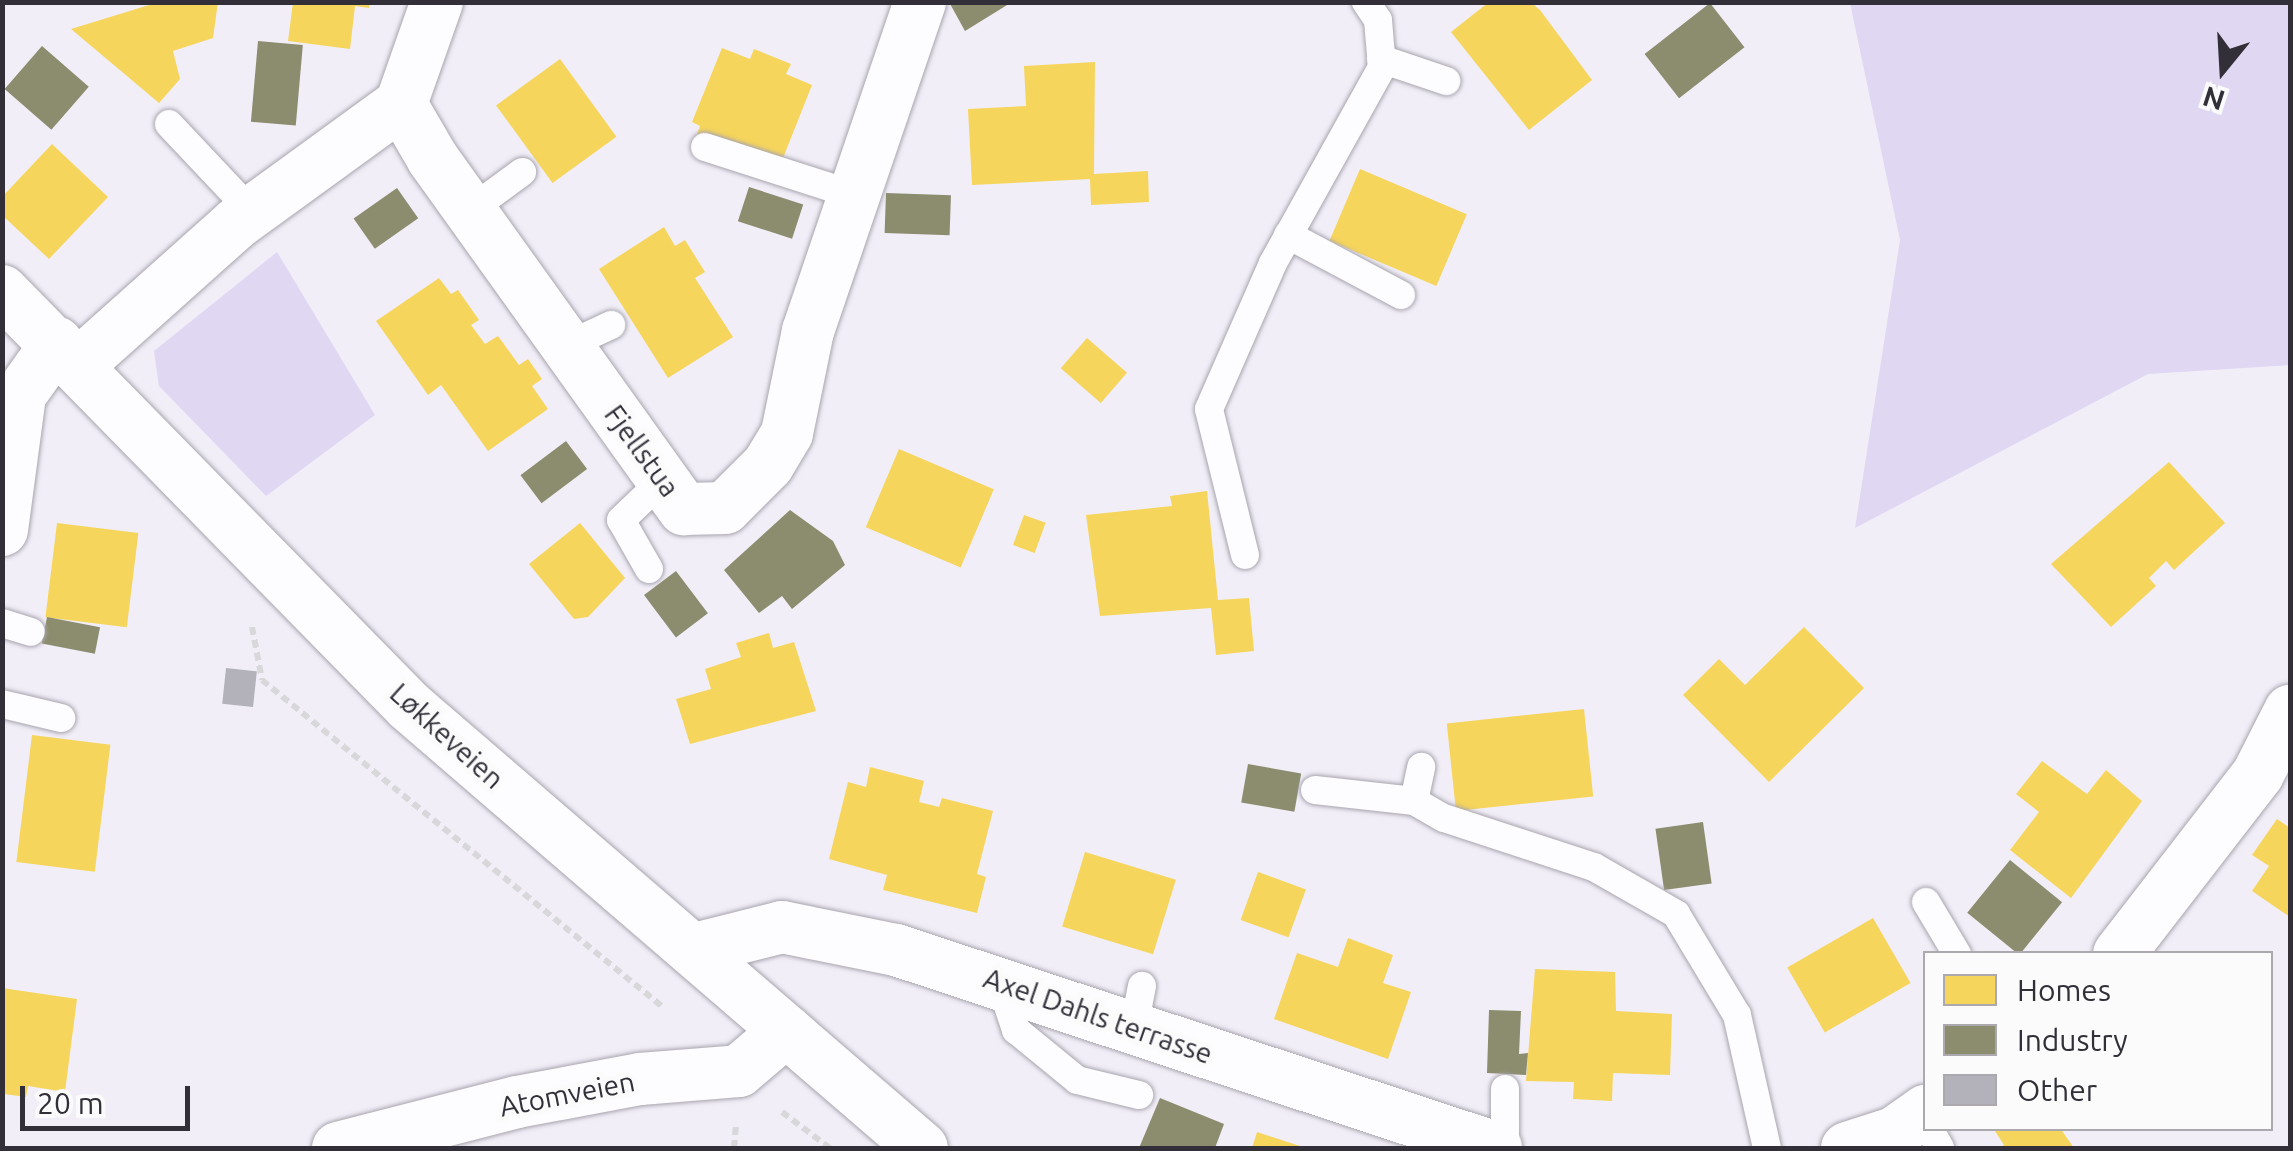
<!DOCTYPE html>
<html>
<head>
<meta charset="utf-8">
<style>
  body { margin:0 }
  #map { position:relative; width:2293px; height:1151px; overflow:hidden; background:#f1eef8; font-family:Ubuntu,sans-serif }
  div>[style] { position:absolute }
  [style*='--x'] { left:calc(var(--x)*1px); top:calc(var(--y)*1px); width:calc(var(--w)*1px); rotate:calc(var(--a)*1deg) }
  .green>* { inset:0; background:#e0d7f3 }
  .homes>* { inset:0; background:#f6d55c; transform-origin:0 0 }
  .industry>* { inset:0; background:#8c8c6e; transform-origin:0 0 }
  .building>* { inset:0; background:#b3b1ba; transform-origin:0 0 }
  .path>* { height:6px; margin-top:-3px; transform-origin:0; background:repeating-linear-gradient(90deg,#d8d7da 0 8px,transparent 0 13px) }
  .roads { filter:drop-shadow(0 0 2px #a8a5ae) drop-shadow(0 0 2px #a8a5ae) }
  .lane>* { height:28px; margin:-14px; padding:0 14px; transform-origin:14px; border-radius:14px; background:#fdfcfe }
  .street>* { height:52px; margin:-26px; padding:0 26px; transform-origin:26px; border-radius:26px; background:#fdfcfe }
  span { translate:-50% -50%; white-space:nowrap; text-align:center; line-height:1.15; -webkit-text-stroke:10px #fbfbfb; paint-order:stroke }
  .street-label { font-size:28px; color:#322f39 }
  .frame { position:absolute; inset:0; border:5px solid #322f39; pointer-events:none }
  .legend { position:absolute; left:1923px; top:951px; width:350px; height:180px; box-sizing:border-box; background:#fbfbfb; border:2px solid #aba9ad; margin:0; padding:12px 18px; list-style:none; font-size:30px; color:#322f39 }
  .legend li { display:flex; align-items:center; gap:20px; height:50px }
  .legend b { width:50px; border:2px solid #aba9ad }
  .north { position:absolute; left:2173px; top:20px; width:100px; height:100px; -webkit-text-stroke:8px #fbfbfb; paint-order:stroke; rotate:198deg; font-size:28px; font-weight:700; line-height:40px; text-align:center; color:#322f39 }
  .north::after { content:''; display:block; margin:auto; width:35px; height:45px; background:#322f39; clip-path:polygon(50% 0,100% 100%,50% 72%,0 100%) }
  .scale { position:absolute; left:20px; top:1086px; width:170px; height:45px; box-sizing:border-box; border:5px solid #322f39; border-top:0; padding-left:12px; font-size:30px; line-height:35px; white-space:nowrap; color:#322f39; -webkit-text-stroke:8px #fbfbfb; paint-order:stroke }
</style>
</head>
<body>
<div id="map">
  <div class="green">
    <div style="clip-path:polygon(1850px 3px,2290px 3px,2290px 365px,2148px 374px,1855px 528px,1900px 240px)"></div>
    <div style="clip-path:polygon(277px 252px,375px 415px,266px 496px,159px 386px,154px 351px)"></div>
  </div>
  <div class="homes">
    <div style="clip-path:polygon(159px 2px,218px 2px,213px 38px,173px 51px,180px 79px,159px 103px,71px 29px)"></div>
    <div style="clip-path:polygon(293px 2px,370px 2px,369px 8px,355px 6px,350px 49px,288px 41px)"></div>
    <div style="clip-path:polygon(1489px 2px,1530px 2px,1540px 10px,1592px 80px,1529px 130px,1451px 32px)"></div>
    <div style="clip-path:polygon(722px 48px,750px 59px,754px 49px,791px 64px,786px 74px,812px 85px,783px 158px,697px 134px,700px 126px,692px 122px)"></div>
    <div style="left:560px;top:59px;width:96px;height:79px;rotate:54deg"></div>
    <div style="clip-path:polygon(1095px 62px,1094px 174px,1148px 171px,1149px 202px,1091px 205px,1090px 179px,972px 185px,968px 109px,1026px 106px,1024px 66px)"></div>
    <div style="clip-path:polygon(52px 144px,108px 197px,49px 259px,2px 215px,2px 197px)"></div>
    <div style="left:1360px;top:169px;width:116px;height:78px;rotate:23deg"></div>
    <div style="clip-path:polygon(664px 227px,675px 246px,685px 240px,705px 272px,695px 278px,733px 337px,668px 378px,599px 269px)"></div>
    <div style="clip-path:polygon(439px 278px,451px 294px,458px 290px,479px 320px,471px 325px,485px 344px,498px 336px,519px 365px,528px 359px,542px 379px,532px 386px,548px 409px,488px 451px,441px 385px,428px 395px,376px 321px)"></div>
    <div style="left:1087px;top:338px;width:53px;height:40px;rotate:41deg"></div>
    <div style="left:899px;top:449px;width:103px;height:85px;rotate:23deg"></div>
    <div style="clip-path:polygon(2169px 462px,2225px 523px,2174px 570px,2166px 561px,2149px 578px,2156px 586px,2111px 627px,2051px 564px)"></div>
    <div style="clip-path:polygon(1207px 491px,1218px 600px,1249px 598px,1254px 651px,1216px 655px,1211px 608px,1100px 616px,1086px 515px,1172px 506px,1170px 496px)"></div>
    <div style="left:1024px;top:515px;width:23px;height:32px;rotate:20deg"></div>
    <div style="left:57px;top:523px;width:82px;height:95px;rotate:7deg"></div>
    <div style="clip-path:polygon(580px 523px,625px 578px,588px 617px,574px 619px,529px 564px)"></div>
    <div style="clip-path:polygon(1804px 627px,1864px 688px,1769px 782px,1683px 695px,1719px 659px,1745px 685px)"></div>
    <div style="clip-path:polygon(769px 633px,773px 648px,794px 642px,816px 711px,690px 744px,676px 699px,711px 689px,705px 669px,741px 657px,736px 643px)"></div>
    <div style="left:1584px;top:709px;width:88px;height:138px;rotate:84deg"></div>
    <div style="left:32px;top:735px;width:79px;height:128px;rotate:7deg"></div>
    <div style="clip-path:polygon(2042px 761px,2087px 794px,2106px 770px,2142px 801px,2071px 898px,2010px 850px,2039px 812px,2016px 794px)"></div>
    <div style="clip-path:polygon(870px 767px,924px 781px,919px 802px,939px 807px,942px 798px,993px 811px,977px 874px,986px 877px,977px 913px,883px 890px,887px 875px,829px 859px,848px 782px,866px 787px)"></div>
    <div style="clip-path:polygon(2277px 819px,2290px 828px,2290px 917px,2252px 891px,2269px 866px,2252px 855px)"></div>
    <div style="left:1085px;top:852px;width:95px;height:78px;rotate:17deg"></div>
    <div style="left:1258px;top:872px;width:51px;height:51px;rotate:20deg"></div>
    <div style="left:1873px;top:918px;width:75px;height:99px;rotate:60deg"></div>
    <div style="clip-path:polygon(1348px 938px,1393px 955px,1383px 983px,1411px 992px,1388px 1059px,1274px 1019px,1297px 953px,1338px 967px)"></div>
    <div style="clip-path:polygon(1535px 969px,1615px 972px,1616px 1011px,1672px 1014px,1670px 1075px,1613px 1073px,1612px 1101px,1573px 1099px,1574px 1082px,1526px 1081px)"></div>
    <div style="clip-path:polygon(2px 988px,77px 999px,65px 1092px,28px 1086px,26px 1097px,4px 1094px)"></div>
    <div style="clip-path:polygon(1993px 1128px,2060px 1128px,2074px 1148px,1999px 1148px,2004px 1145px)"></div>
    <div style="clip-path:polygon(1257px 1132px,1306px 1148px,1252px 1148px)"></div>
  </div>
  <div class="industry">
    <div style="clip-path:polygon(949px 2px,1012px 2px,965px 31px)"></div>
    <div style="left:1710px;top:3px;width:56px;height:83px;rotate:52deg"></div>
    <div style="left:258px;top:41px;width:45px;height:81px;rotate:5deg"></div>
    <div style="left:42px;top:46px;width:62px;height:57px;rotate:41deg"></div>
    <div style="left:749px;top:187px;width:57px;height:36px;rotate:18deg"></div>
    <div style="left:397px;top:188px;width:37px;height:53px;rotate:55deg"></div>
    <div style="left:886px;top:193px;width:65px;height:40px;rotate:2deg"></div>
    <div style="left:566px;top:441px;width:35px;height:57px;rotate:53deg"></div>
    <div style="clip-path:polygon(790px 510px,833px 541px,845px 565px,792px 609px,782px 596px,759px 613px,724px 570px)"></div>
    <div style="left:676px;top:571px;width:53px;height:40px;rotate:53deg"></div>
    <div style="left:47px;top:617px;width:54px;height:27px;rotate:11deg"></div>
    <div style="left:1248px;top:764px;width:54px;height:39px;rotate:10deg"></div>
    <div style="left:1703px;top:822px;width:62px;height:48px;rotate:82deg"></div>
    <div style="left:2010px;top:860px;width:67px;height:68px;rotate:39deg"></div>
    <div style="clip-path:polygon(1489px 1010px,1521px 1011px,1519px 1054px,1528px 1053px,1526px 1075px,1487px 1073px)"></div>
    <div style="clip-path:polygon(1160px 1098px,1224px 1124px,1215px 1148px,1139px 1148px)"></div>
  </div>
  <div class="building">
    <div style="left:226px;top:668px;width:31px;height:36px;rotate:6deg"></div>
  </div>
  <div class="path">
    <div style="--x:252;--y:627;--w:54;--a:79.3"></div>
    <div style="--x:262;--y:680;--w:519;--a:39.21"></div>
    <div style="--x:782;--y:1112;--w:60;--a:36.9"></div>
    <div style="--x:734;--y:1148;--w:23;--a:-85"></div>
  </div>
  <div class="roads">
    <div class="lane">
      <div style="--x:1381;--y:59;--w:69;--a:18.7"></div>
      <div style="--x:169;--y:124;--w:121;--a:46.7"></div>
      <div style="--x:705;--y:147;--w:153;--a:17.8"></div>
      <div style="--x:469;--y:211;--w:66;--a:-36.3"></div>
      <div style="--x:1288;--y:235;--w:128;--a:28"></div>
      <div style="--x:566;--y:346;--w:50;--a:-25"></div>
      <div style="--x:1245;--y:555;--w:150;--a:-103.9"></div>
      <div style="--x:1209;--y:409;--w:159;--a:-66.3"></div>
      <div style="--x:1273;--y:263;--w:224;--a:-60.9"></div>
      <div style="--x:1382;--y:67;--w:47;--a:-94.9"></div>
      <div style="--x:1378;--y:20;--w:22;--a:-124"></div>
      <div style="--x:649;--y:569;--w:56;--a:-119.7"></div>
      <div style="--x:621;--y:520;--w:58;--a:-43.6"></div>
      <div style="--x:2;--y:623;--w:30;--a:17"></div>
      <div style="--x:2;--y:704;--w:61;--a:13.3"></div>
      <div style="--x:1315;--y:790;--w:100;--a:6.3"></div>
      <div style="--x:1414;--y:801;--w:34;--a:30"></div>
      <div style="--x:1444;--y:818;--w:158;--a:18.1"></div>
      <div style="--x:1594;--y:867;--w:95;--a:29.8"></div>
      <div style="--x:1676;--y:914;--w:118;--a:58.9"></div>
      <div style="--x:1737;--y:1015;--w:136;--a:77.3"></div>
      <div style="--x:1414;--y:801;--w:35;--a:-78"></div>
      <div style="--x:1926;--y:902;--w:61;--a:59.2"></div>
      <div style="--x:1000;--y:982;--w:51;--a:71.6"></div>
      <div style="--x:1016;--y:1030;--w:79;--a:39.3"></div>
      <div style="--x:1077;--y:1080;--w:64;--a:13.6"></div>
      <div style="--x:1134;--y:1027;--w:42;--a:-79"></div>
      <div style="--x:1505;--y:1089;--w:59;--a:90"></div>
      <div style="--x:1929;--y:1128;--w:23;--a:61"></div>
    </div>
    <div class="street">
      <div style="--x:401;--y:104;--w:64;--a:59.8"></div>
      <div style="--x:433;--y:159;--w:431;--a:54.4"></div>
      <div style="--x:684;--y:509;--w:41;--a:-1.4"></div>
      <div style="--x:725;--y:508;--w:61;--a:-45"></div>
      <div style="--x:768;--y:465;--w:37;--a:-59"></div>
      <div style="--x:787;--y:433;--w:104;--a:-78.4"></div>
      <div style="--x:808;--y:331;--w:348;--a:-71.2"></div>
      <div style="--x:2;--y:291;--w:581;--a:45.56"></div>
      <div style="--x:409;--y:706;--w:677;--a:40.75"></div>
      <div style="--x:78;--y:365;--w:213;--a:-41.8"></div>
      <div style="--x:237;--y:223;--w:203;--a:-36"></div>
      <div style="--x:401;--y:104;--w:108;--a:-70.6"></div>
      <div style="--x:2;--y:530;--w:136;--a:-82.4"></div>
      <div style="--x:20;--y:395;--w:64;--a:-54.6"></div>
      <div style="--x:695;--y:949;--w:90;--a:-14.2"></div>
      <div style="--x:782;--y:927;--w:116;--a:11.4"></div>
      <div style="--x:896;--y:950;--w:632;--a:18.26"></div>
      <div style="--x:2119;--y:954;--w:227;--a:-52.3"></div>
      <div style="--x:2258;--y:774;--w:71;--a:-63.1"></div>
      <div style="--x:338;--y:1148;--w:185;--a:-14.4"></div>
      <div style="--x:517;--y:1102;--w:125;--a:-10.6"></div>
      <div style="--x:640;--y:1079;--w:99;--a:-4.6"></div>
      <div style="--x:739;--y:1071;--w:62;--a:-40.4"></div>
      <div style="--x:1847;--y:1148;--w:49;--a:-17.7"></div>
      <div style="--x:1894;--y:1133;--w:39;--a:-35"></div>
    </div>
  </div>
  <div class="street-label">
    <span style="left:642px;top:451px;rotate:54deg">Fjellstua</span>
    <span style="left:447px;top:736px;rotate:42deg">Løkkeveien</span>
    <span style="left:1098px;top:1016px;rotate:19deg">Axel Dahls terrasse</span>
    <span style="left:567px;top:1094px;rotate:-11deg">Atomveien</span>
  </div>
  <div class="frame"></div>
  <ul class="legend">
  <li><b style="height:28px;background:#f6d55c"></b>Homes</li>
  <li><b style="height:28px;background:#8c8c6e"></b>Industry</li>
  <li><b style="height:28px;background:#b3b1ba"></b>Other</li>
  </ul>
  <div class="north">N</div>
  <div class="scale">20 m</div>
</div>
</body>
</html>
